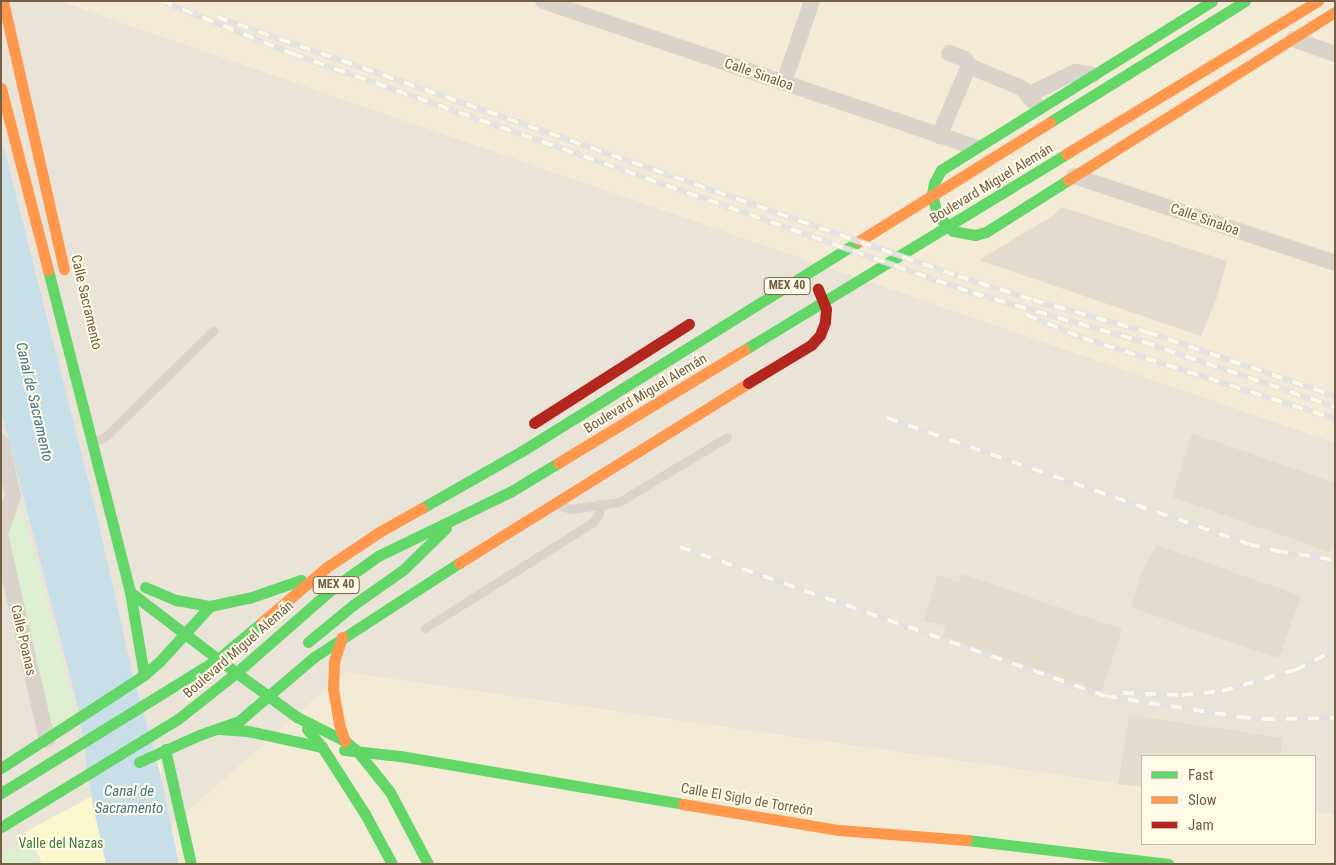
<!DOCTYPE html>
<html>
<head>
<meta charset="utf-8">
<style>
  body { margin:0 }
  #map { position:relative; width:1336px; height:865px; overflow:hidden; background:#f7f3e6; font-family:"Roboto Condensed",sans-serif }
  div>[style] { position:absolute }
  [style*='--x'] { left:calc(var(--x)*1px); top:calc(var(--y)*1px); width:calc(var(--w)*1px); rotate:calc(var(--a)*1deg) }
  .residential>* { inset:0; background:#f3ebd6 }
  .industrial>* { inset:0; background:#e9e4d7 }
  .green>* { inset:0; background:#ddefd0 }
  .sand>* { inset:0; background:#fbf7cd }
  .water>* { inset:0; background:#c8dfe7 }
  .building>* { inset:0; background:#e3dbce }
  .lane>* { height:9px; margin:-4.5px; padding:0 4.5px; transform-origin:4.5px; border-radius:4.5px; background:#d9d3cb }
  .street>* { height:16px; margin:-8px; padding:0 8px; transform-origin:8px; border-radius:8px; background:#d9d3cb }
  .fast>* { height:11px; margin:-5.5px; padding:0 5.5px; transform-origin:5.5px; border-radius:5.5px; background:#63d668 }
  .slow>* { height:11px; margin:-5.5px; padding:0 5.5px; transform-origin:5.5px; border-radius:5.5px; background:#ff974d }
  .jam>* { height:11px; margin:-5.5px; padding:0 5.5px; transform-origin:5.5px; border-radius:5.5px; background:#b3261e }
  .rail>* { height:5.5px; margin-top:-2.75px; transform-origin:0; background:repeating-linear-gradient(90deg,#fffae7 0 11px,#e4e1e3 0 22px); box-sizing:border-box; border-block:1px solid #e4e1e3 }
  span { translate:-50% -50%; white-space:nowrap; text-align:center; line-height:1.15; -webkit-text-stroke:4px #fffae7; paint-order:stroke }
  .shield-label span { padding:1px 4px; background:#fffae7; border:1px solid; border-radius:4px; -webkit-text-stroke-width:0 }
  .shield-label { font-size:12px; color:#745f46; font-weight:700 }
  .street-label { font-size:14px; color:#745f46 }
  .park-label { font-size:14px; color:#457b3e }
  .water-label { font-size:15px; color:#427690; font-style:italic }
  .frame { position:absolute; inset:0; border:2px solid #745f46; pointer-events:none }
  .legend { position:absolute; left:1141px; top:755px; width:175px; height:90px; box-sizing:border-box; background:#fffae7; border:1px solid #c7bca7; margin:0; padding:6px 9px; list-style:none; font-size:15px; color:#745f46 }
  .legend li { display:flex; align-items:center; gap:10px; height:25px }
  .legend b { width:25px; border:1px solid #c7bca7 }
</style>
</head>
<body>
<div id="map">
  <div class="residential">
    <div style="clip-path:polygon(evenodd,1px 1px,1335px 1px,1335px 864px,1px 864px,1px 1px,1142px 756px,1315px 756px,1315px 844px,1142px 844px,1142px 756px)"></div>
  </div>
  <div class="industrial">
    <div style="clip-path:polygon(1px 1px,59px 1px,1335px 443px,1335px 814px,1315px 812px,1315px 756px,1142px 756px,1142px 787px,345px 672px,128px 864px,1px 864px)"></div>
  </div>
  <div class="green">
    <div style="clip-path:polygon(21px 506px,76px 714px,53px 727px,5px 537px)"></div>
    <div style="clip-path:polygon(76px 812px,89px 864px,1px 864px,1px 855px)"></div>
  </div>
  <div class="sand">
    <div style="clip-path:polygon(161px 759px,161px 864px,43px 864px,25px 832px)"></div>
  </div>
  <div class="water">
    <div style="clip-path:polygon(1px 137px,94px 503px,132px 671px,160px 773px,179px 864px,106px 864px,93px 806px,79px 711px,1px 410px)"></div>
  </div>
  <div class="building">
    <div style="clip-path:polygon(1062px 207px,1227px 261px,1216px 300px,1201px 336px,979px 260px,1052px 216px)"></div>
    <div style="clip-path:polygon(1192px 433px,1335px 483px,1335px 537px,1329px 552px,1172px 497px)"></div>
    <div style="clip-path:polygon(1157px 545px,1301px 596px,1279px 658px,1131px 608px,1141px 574px)"></div>
    <div style="clip-path:polygon(962px 574px,1122px 629px,1101px 692px,942px 638px,946px 626px,924px 621px,937px 575px,959px 582px)"></div>
    <div style="clip-path:polygon(1129px 715px,1283px 738px,1280px 756px,1142px 756px,1142px 787px,1118px 784px)"></div>
  </div>
  <div class="lane">
    <div style="--x:93;--y:441;--w:11;--a:-15"></div>
    <div style="--x:104;--y:438;--w:153;--a:-44.5"></div>
    <div style="--x:558;--y:505;--w:14;--a:17"></div>
    <div style="--x:571;--y:509;--w:49;--a:-8.3"></div>
    <div style="--x:619;--y:502;--w:126;--a:-31"></div>
    <div style="--x:425;--y:628;--w:199;--a:-32.2"></div>
    <div style="--x:593;--y:522;--w:10;--a:-53"></div>
    <div style="--x:599;--y:514;--w:10;--a:-84"></div>
  </div>
  <div class="street">
    <div style="--x:543;--y:1;--w:456;--a:18.7"></div>
    <div style="--x:1293;--y:39;--w:45;--a:19.7"></div>
    <div style="--x:949;--y:53;--w:17;--a:21"></div>
    <div style="--x:965;--y:59;--w:8;--a:60"></div>
    <div style="--x:969;--y:66;--w:57;--a:22.5"></div>
    <div style="--x:1022;--y:88;--w:26;--a:50"></div>
    <div style="--x:784;--y:82;--w:86;--a:-70.9"></div>
    <div style="--x:1028;--y:95;--w:52;--a:-26.1"></div>
    <div style="--x:1075;--y:72;--w:18;--a:9"></div>
    <div style="--x:939;--y:136;--w:76;--a:-66.8"></div>
    <div style="--x:1074;--y:176;--w:275;--a:18.4"></div>
    <div style="--x:1;--y:442;--w:54;--a:77.2"></div>
    <div style="--x:13;--y:495;--w:38;--a:108"></div>
    <div style="--x:1;--y:539;--w:206;--a:77.1"></div>
  </div>
  <div class="fast">
    <div style="--x:1050;--y:122;--w:229;--a:-31.8"></div>
    <div style="--x:1068;--y:180;--w:97;--a:147.6"></div>
    <div style="--x:986;--y:232;--w:11;--a:165"></div>
    <div style="--x:975;--y:235;--w:22;--a:-170"></div>
    <div style="--x:953;--y:231;--w:23;--a:-135"></div>
    <div style="--x:937;--y:215;--w:22;--a:-103"></div>
    <div style="--x:932;--y:194;--w:11;--a:-80"></div>
    <div style="--x:934;--y:183;--w:15;--a:-62"></div>
    <div style="--x:941;--y:170;--w:319;--a:-31.9"></div>
    <div style="--x:48;--y:270;--w:332;--a:75.7"></div>
    <div style="--x:130;--y:592;--w:111;--a:37.3"></div>
    <div style="--x:744;--y:350;--w:377;--a:-31.3"></div>
    <div style="--x:422;--y:508;--w:115;--a:-29.7"></div>
    <div style="--x:522;--y:451;--w:397;--a:-31.9"></div>
    <div style="--x:145;--y:587;--w:34;--a:23"></div>
    <div style="--x:176;--y:600;--w:35;--a:10"></div>
    <div style="--x:210;--y:606;--w:40;--a:-12"></div>
    <div style="--x:249;--y:598;--w:55;--a:-19.1"></div>
    <div style="--x:130;--y:592;--w:84;--a:80.4"></div>
    <div style="--x:308;--y:642;--w:58;--a:-39.4"></div>
    <div style="--x:353;--y:605;--w:61;--a:-35"></div>
    <div style="--x:403;--y:570;--w:60;--a:-44.3"></div>
    <div style="--x:219;--y:660;--w:97;--a:36.2"></div>
    <div style="--x:297;--y:717;--w:54;--a:26.6"></div>
    <div style="--x:345;--y:741;--w:17;--a:40"></div>
    <div style="--x:358;--y:752;--w:51;--a:51.3"></div>
    <div style="--x:390;--y:792;--w:81;--a:62.2"></div>
    <div style="--x:220;--y:729;--w:28;--a:4"></div>
    <div style="--x:248;--y:731;--w:76;--a:12.2"></div>
    <div style="--x:307;--y:729;--w:23;--a:50"></div>
    <div style="--x:322;--y:747;--w:80;--a:57.3"></div>
    <div style="--x:365;--y:814;--w:57;--a:61.6"></div>
    <div style="--x:165;--y:749;--w:118;--a:77.3"></div>
    <div style="--x:344;--y:750;--w:56;--a:6.1"></div>
    <div style="--x:400;--y:756;--w:287;--a:9.6"></div>
    <div style="--x:139;--y:762;--w:66;--a:-24.2"></div>
    <div style="--x:199;--y:735;--w:42;--a:-19.3"></div>
    <div style="--x:239;--y:721;--w:99;--a:-40.5"></div>
    <div style="--x:314;--y:657;--w:173;--a:-33"></div>
    <div style="--x:1;--y:768;--w:171;--a:-33"></div>
    <div style="--x:144;--y:675;--w:21;--a:-41"></div>
    <div style="--x:160;--y:661;--w:74;--a:-47.7"></div>
    <div style="--x:1;--y:793;--w:255;--a:-31.7"></div>
    <div style="--x:218;--y:659;--w:56;--a:-39.9"></div>
    <div style="--x:1;--y:827;--w:207;--a:-31.4"></div>
    <div style="--x:178;--y:719;--w:74;--a:-38.4"></div>
    <div style="--x:236;--y:673;--w:128;--a:-41.2"></div>
    <div style="--x:332;--y:589;--w:57;--a:-35.7"></div>
    <div style="--x:378;--y:556;--w:147;--a:-25.9"></div>
    <div style="--x:510;--y:492;--w:56;--a:-31.1"></div>
    <div style="--x:967;--y:840;--w:203;--a:6.8"></div>
  </div>
  <div class="slow">
    <div style="--x:3;--y:1;--w:275;--a:77.2"></div>
    <div style="--x:1;--y:88;--w:188;--a:75.5"></div>
    <div style="--x:1066;--y:154;--w:295;--a:-31.3"></div>
    <div style="--x:1068;--y:180;--w:315;--a:-32.2"></div>
    <div style="--x:859;--y:241;--w:225;--a:-31.9"></div>
    <div style="--x:558;--y:463;--w:218;--a:-31.3"></div>
    <div style="--x:459;--y:563;--w:340;--a:-31.9"></div>
    <div style="--x:261;--y:623;--w:87;--a:-40.3"></div>
    <div style="--x:327;--y:567;--w:65;--a:-33.7"></div>
    <div style="--x:381;--y:531;--w:47;--a:-29.3"></div>
    <div style="--x:342;--y:637;--w:26;--a:108"></div>
    <div style="--x:334;--y:662;--w:27;--a:92"></div>
    <div style="--x:333;--y:689;--w:36;--a:80"></div>
    <div style="--x:339;--y:724;--w:18;--a:71"></div>
    <div style="--x:683;--y:804;--w:158;--a:9.5"></div>
    <div style="--x:839;--y:830;--w:128;--a:4.5"></div>
  </div>
  <div class="jam">
    <div style="--x:748;--y:383;--w:74;--a:-31.1"></div>
    <div style="--x:811;--y:345;--w:13;--a:-48"></div>
    <div style="--x:820;--y:335;--w:14;--a:-69"></div>
    <div style="--x:825;--y:322;--w:13;--a:-86"></div>
    <div style="--x:826;--y:309;--w:22;--a:-112"></div>
    <div style="--x:534;--y:423;--w:184;--a:-32.6"></div>
  </div>
  <div class="rail">
    <div style="--x:162;--y:1;--w:141;--a:22"></div>
    <div style="--x:293;--y:54;--w:721;--a:19.37"></div>
    <div style="--x:973;--y:293;--w:178;--a:16"></div>
    <div style="--x:1144;--y:342;--w:202;--a:18.8"></div>
    <div style="--x:217;--y:17;--w:785;--a:19.27"></div>
    <div style="--x:958;--y:276;--w:79;--a:17.7"></div>
    <div style="--x:1033;--y:300;--w:118;--a:15.7"></div>
    <div style="--x:1147;--y:332;--w:199;--a:18.8"></div>
    <div style="--x:1027;--y:315;--w:61;--a:22.3"></div>
    <div style="--x:1083;--y:338;--w:265;--a:17.8"></div>
    <div style="--x:887;--y:418;--w:383;--a:19.2"></div>
    <div style="--x:1249;--y:544;--w:29;--a:14"></div>
    <div style="--x:1277;--y:551;--w:59;--a:8.8"></div>
    <div style="--x:680;--y:547;--w:451;--a:19.3"></div>
    <div style="--x:1106;--y:696;--w:136;--a:8.9"></div>
    <div style="--x:1240;--y:717;--w:24;--a:5"></div>
    <div style="--x:1264;--y:719;--w:71;--a:-0.8"></div>
    <div style="--x:1123;--y:693;--w:59;--a:1.9"></div>
    <div style="--x:1182;--y:695;--w:40;--a:-5.7"></div>
    <div style="--x:1222;--y:691;--w:76;--a:-16"></div>
    <div style="--x:1295;--y:670;--w:45;--a:-26.6"></div>
  </div>
  <div class="shield-label">
    <span style="left:787px;top:286px">MEX 40</span>
    <span style="left:336px;top:585px">MEX 40</span>
  </div>
  <div class="street-label">
    <span style="left:759px;top:74px;rotate:19deg">Calle Sinaloa</span>
    <span style="left:991px;top:183px;rotate:-31deg">Boulevard Miguel Alemán</span>
    <span style="left:1205px;top:219px;rotate:19deg">Calle Sinaloa</span>
    <span style="left:87px;top:302px;rotate:77deg">Calle Sacramento</span>
    <span style="left:645px;top:393px;rotate:-31deg">Boulevard Miguel Alemán</span>
    <span style="left:24px;top:640px;rotate:77deg">Calle Poanas</span>
    <span style="left:238px;top:649px;rotate:-41deg">Boulevard Miguel Alemán</span>
    <span style="left:747px;top:799px;rotate:10deg">Calle El Siglo de Torreón</span>
  </div>
  <div class="park-label">
    <span style="left:61px;top:843px">Valle del Nazas</span>
  </div>
  <div class="water-label">
    <span style="left:34px;top:402px;rotate:77deg">Canal de Sacramento</span>
    <span style="left:129px;top:800px">Canal de<br>Sacramento</span>
  </div>
  <div class="frame"></div>
  <ul class="legend">
  <li><b style="height:6px;background:#63d668"></b>Fast</li>
  <li><b style="height:6px;background:#ff974d"></b>Slow</li>
  <li><b style="height:6px;background:#b3261e"></b>Jam</li>
  </ul>
</div>
</body>
</html>
